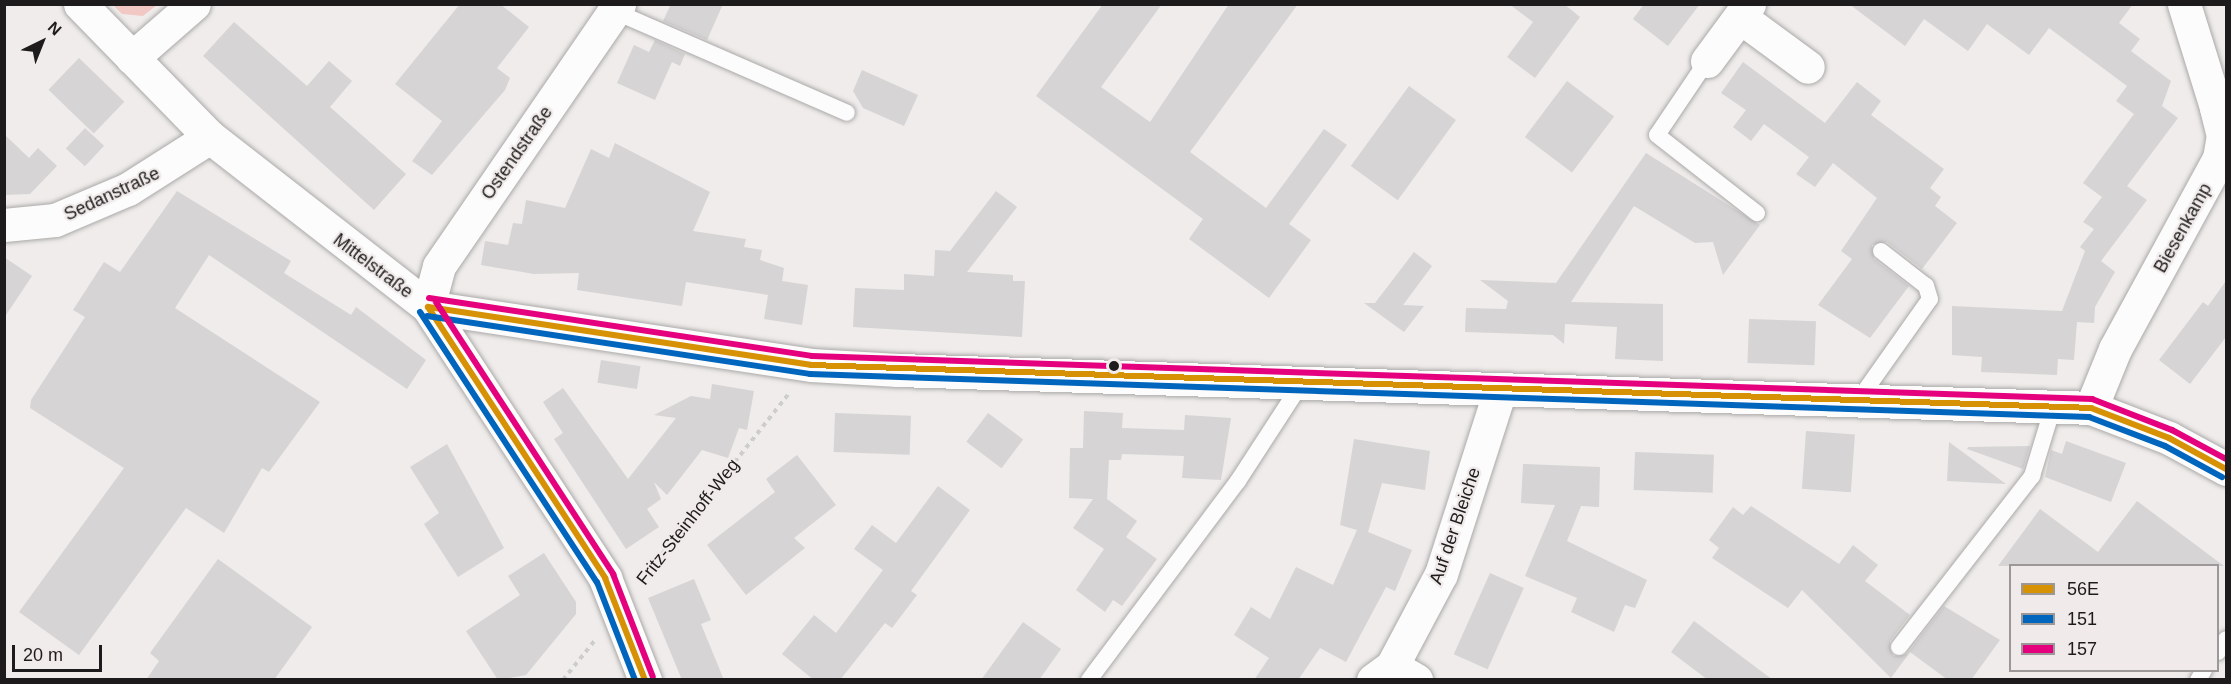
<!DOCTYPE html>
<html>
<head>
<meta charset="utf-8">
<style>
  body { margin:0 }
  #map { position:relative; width:2231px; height:684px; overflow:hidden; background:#efeceb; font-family:Helvetica,sans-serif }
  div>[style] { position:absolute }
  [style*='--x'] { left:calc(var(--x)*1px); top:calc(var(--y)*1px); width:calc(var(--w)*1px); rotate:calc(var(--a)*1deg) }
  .green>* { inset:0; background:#f2c8c5 }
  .building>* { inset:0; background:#d6d4d4; transform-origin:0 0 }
  .path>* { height:4px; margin-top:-2px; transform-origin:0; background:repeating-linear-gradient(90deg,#cecdcd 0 4.5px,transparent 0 9px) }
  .roads { filter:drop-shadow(0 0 2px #aba9a8) drop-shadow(0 0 2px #aba9a8) }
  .lane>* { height:16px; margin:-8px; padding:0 8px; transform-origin:8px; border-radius:8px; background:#fdfcfc }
  .street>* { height:33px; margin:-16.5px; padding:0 16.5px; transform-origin:16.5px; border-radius:16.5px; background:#fdfcfc }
  .bus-1>* { height:6px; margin:-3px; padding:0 3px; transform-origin:3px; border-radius:3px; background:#d69104 }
  .bus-2>* { height:6px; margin:-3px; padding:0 3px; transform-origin:3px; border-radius:3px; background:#0065bd }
  .bus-3>* { height:6px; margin:-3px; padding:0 3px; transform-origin:3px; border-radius:3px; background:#e5007d }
  .dots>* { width:16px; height:16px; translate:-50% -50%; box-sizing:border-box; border:3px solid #f0ebea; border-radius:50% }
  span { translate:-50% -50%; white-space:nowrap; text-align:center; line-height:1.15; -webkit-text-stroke:4.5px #f0ebea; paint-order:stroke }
  .street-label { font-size:18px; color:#1d1b1b }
  .frame { position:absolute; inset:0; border:6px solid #1d1b1b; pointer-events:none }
  .legend { position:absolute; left:2009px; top:564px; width:210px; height:108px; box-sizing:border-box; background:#f0ebea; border:2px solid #9c9897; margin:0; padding:8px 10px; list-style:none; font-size:18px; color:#1d1b1b }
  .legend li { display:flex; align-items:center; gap:12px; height:30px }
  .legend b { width:30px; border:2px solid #9c9897 }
  .north { position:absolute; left:12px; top:12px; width:60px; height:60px; -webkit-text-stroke:4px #f0ebea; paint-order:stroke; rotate:43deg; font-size:16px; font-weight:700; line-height:24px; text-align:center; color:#1d1b1b }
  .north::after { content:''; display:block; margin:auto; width:21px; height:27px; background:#1d1b1b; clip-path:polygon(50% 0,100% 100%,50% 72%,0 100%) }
  .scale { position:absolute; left:12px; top:645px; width:90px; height:27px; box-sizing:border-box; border:3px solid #1d1b1b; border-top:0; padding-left:8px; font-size:18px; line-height:21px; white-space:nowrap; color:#1d1b1b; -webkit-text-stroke:4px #f0ebea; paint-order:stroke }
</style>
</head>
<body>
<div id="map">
  <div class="green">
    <div style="clip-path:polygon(113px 5px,157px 5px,143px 16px,122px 14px)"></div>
  </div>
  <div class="building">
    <div style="clip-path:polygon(460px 4px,500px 4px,529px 27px,497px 68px,510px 78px,505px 90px,432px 175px,412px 161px,442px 121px,395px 84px)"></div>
    <div style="clip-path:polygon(671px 4px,723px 4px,707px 40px,663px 21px)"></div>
    <div style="clip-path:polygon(1103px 4px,1162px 4px,1101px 87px,1150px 122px,1229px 4px,1298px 4px,1190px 152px,1266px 208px,1324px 129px,1347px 145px,1289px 224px,1311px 240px,1269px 298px,1189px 239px,1203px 219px,1036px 96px)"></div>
    <div style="clip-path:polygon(1509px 4px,1564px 4px,1580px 17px,1535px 78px,1507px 57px,1533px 22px)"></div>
    <div style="clip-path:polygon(1644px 4px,1700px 4px,1668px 46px,1633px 19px)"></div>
    <div style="clip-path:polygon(1849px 4px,2133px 4px,2119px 23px,2140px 39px,2131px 51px,2171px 81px,2162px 106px,2178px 118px,2127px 186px,2147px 200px,2101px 261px,2115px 272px,2095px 307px,2094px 323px,2077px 322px,2074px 360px,2058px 359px,2057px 375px,1981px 372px,1982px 357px,1952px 355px,1952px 306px,2062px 311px,2085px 251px,2080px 247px,2094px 229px,2083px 222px,2102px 197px,2083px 183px,2134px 114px,2116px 101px,2127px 86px,2049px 28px,2029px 55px,1987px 24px,1968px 51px,1924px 19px,1905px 46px)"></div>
    <div style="clip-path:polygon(234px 22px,307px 86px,329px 61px,352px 81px,330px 107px,406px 174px,374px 210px,203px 56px)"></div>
    <div style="clip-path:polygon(655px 40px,685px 54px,680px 66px,672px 62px,655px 100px,617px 83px,634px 45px,649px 52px)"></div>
    <div style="left:79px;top:58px;width:63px;height:44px;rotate:44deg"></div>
    <div style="clip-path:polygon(1743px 62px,1825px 123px,1857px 82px,1881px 101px,1871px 115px,1944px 169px,1930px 188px,1941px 197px,1935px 206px,1957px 223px,1922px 269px,1887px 242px,1872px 245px,1874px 259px,1909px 286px,1870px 338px,1818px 305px,1852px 259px,1841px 251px,1877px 198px,1833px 163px,1815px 187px,1796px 174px,1809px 157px,1764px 124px,1751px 141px,1733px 127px,1746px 110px,1721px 93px)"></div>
    <div style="clip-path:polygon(862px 70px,918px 95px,904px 126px,863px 108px,853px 91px)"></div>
    <div style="left:1567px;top:81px;width:59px;height:70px;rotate:37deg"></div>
    <div style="left:1409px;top:86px;width:58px;height:99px;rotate:36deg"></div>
    <div style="left:85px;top:128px;width:26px;height:28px;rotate:43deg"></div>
    <div style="clip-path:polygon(4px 134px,29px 158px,38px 148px,57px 166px,30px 194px,4px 195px)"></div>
    <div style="clip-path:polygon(615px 143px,710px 192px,693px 231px,746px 239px,744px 247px,762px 250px,760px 260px,784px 268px,782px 281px,808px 285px,802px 325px,764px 319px,768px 295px,686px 282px,682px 306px,577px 290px,579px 273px,534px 274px,481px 265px,485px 241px,508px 245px,513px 223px,522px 224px,526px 200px,565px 208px,591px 149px,609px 158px)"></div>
    <div style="clip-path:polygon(1646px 153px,1760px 225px,1723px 275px,1713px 242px,1695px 243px,1634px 206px,1571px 302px,1663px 304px,1663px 361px,1615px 359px,1617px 327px,1565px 324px,1564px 344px,1553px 335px,1465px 332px,1466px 308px,1506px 309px,1508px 301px,1480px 280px,1556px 283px)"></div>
    <div style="clip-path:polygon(177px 191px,291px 261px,284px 273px,351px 315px,356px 307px,426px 360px,407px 389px,209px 255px,175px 308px,320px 402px,269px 472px,262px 468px,224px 533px,186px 508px,79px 655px,19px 612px,124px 468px,30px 408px,31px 400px,85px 317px,73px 310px,104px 262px,120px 272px)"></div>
    <div style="clip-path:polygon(996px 191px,1017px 207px,967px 272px,1013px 275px,1013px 281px,1025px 281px,1022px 337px,853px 327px,855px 288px,904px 290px,904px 274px,934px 276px,935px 250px,950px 251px)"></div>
    <div style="clip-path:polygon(1414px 252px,1432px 266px,1403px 305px,1424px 306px,1404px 332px,1364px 303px,1375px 303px)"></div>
    <div style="clip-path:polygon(4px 257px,32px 276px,4px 318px)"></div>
    <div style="clip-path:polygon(2226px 281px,2226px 337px,2190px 384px,2159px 360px,2203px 302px,2208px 306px)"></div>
    <div style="left:1749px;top:319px;width:67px;height:44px;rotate:2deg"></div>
    <div style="left:601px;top:360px;width:40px;height:23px;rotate:9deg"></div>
    <div style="clip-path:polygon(712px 384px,754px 391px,747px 430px,739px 428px,728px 458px,702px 450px,667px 495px,654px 482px,661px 499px,647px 509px,659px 527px,626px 549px,554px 439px,563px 433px,543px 402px,563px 388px,628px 479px,676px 418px,654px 415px,691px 396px,710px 399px)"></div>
    <div style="clip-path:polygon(1084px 411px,1123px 413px,1122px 428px,1184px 430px,1185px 415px,1231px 418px,1221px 480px,1182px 478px,1184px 456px,1122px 454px,1121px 460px,1109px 460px,1107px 499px,1137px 521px,1126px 537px,1157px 559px,1122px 606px,1113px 600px,1105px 612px,1076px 590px,1104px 549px,1073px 528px,1093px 499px,1069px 498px,1070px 448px,1083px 448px)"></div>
    <div style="left:835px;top:413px;width:76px;height:39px;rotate:2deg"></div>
    <div style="left:988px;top:413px;width:44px;height:36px;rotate:37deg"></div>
    <div style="left:1806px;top:431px;width:49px;height:58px;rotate:4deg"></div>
    <div style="clip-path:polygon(1354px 439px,1430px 451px,1425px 490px,1382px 483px,1368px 532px,1412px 550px,1395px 591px,1386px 587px,1346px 662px,1320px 648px,1298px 680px,1254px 680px,1269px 658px,1234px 635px,1251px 607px,1270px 619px,1296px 567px,1333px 585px,1357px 530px,1340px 525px)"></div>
    <div style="clip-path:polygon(2066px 441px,2126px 463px,2111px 502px,2045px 477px,2051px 450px,2062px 454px)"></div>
    <div style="clip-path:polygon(1949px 442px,2006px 484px,1947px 481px)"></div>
    <div style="clip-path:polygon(447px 444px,504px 548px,458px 577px,424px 524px,439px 513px,410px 467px)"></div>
    <div style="clip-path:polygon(2030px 446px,2023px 469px,1967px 449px,1968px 447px)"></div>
    <div style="left:1635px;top:452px;width:79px;height:38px;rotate:2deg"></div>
    <div style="clip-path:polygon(797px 455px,836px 505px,794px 538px,805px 548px,746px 595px,707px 545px,775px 492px,766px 479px)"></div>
    <div style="clip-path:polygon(1523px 464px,1600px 467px,1599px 507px,1581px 506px,1567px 541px,1647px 580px,1635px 608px,1625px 605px,1614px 632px,1571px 612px,1577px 598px,1525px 576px,1555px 505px,1521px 503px)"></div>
    <div style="clip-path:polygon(938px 486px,970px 510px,911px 591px,917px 595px,892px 628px,885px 623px,840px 680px,814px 680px,782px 654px,814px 615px,836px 633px,883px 570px,854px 549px,872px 525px,896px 543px)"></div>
    <div style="clip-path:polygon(2137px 501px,2224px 566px,1998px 566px,2040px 509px,2098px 552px)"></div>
    <div style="clip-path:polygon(1751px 506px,1839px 564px,1853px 545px,1878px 565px,1865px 581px,1910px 615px,1890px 641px,1893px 656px,1907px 654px,1944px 606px,2000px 640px,1971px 680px,1948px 680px,1910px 652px,1891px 678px,1802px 590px,1788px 608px,1712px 558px,1719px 548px,1709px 540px,1733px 507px,1743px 515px)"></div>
    <div style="clip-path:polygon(544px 553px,576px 602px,576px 614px,526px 675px,498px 680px,466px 631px,520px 595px,508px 576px)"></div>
    <div style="clip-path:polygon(218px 559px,312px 627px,274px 680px,146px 680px,159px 661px,150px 653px)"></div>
    <div style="left:1490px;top:573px;width:37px;height:89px;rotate:24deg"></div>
    <div style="clip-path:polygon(694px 579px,711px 620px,701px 624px,724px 680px,682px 680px,648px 598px)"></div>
    <div style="clip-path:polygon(1694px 621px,1773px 680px,1708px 680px,1671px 652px)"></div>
    <div style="clip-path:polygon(1023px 622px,1061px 649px,1039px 680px,981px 680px)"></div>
  </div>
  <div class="path">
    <div style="--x:640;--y:582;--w:241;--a:-51.7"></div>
    <div style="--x:563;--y:680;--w:51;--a:-51.3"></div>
  </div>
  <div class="roads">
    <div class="lane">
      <div style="--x:614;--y:11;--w:254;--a:23.6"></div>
      <div style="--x:1707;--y:61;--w:89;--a:124"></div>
      <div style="--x:1657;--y:135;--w:127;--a:38"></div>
      <div style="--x:1857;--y:402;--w:126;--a:-54.7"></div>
      <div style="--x:1930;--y:299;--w:14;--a:-107"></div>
      <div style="--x:1926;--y:286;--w:57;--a:-142.1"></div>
      <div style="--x:1899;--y:647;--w:217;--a:-52.1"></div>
      <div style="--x:2032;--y:476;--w:72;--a:-73.1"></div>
      <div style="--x:2218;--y:652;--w:15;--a:-58"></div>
      <div style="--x:1089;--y:680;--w:249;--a:-53.2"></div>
      <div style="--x:1238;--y:481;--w:116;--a:-57"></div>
      <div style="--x:2198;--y:680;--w:12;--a:-59"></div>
    </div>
    <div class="street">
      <div style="--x:80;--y:4;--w:186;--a:45.7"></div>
      <div style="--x:210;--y:137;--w:276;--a:37.9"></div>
      <div style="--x:428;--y:307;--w:324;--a:56.8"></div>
      <div style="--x:605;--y:578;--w:110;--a:68.6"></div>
      <div style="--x:1740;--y:17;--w:84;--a:36.3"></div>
      <div style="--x:132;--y:58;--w:82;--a:-41.1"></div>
      <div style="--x:1707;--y:61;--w:71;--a:-53.6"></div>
      <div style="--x:4;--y:225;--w:51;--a:-5.6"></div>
      <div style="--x:55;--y:220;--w:79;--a:-23"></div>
      <div style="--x:128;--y:189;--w:97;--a:-32.4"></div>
      <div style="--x:428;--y:307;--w:387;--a:8.6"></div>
      <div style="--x:811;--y:365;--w:87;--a:3.3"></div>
      <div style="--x:898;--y:370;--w:1194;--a:1.82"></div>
      <div style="--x:2091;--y:408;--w:84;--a:21"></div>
      <div style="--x:2169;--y:438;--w:65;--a:28.5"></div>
      <div style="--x:428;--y:307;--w:42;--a:-75"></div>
      <div style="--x:439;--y:266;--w:318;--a:-55.5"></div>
      <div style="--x:2091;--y:408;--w:64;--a:-67.9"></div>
      <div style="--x:2115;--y:349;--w:217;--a:-61.4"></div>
      <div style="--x:2219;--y:158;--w:22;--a:-80"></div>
      <div style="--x:2223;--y:136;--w:30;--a:-104"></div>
      <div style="--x:2216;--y:107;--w:108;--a:-107.3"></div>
      <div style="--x:1392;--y:666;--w:28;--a:30"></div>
      <div style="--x:1373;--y:680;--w:24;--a:-36"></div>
      <div style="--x:1392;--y:666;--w:104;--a:-62"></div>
      <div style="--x:1441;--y:574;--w:190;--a:-72.2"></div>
    </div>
  </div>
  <div class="bus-1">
    <div style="--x:428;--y:307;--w:387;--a:8.6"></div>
    <div style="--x:811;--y:365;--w:1281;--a:1.92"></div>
    <div style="--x:2091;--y:408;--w:84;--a:21"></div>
    <div style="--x:2169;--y:438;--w:65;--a:28.5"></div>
    <div style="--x:428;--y:307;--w:324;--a:56.8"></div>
    <div style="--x:605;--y:578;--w:110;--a:68.6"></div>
  </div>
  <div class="bus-2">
    <div style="--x:420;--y:312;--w:323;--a:56.8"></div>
    <div style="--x:597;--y:582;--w:105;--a:68.8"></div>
    <div style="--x:427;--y:316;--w:387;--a:8.6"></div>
    <div style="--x:810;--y:374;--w:1280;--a:1.93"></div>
    <div style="--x:2089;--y:417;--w:81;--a:20.9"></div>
    <div style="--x:2165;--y:446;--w:65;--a:28.5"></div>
  </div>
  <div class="bus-3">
    <div style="--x:429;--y:298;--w:387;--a:8.6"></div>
    <div style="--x:812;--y:356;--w:1281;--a:1.92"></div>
    <div style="--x:2092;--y:399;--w:86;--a:21.2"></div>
    <div style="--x:2172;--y:430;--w:61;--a:28.2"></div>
    <div style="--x:436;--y:302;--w:325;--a:56.9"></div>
    <div style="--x:613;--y:574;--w:110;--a:68.8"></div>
  </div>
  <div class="dots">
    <div style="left:1114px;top:366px;background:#1d1b1b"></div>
  </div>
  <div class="street-label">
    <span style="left:517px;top:153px;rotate:-55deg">Ostendstraße</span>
    <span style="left:112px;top:194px;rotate:-25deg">Sedanstraße</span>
    <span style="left:2183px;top:228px;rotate:-61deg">Biesenkamp</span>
    <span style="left:373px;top:266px;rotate:37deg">Mittelstraße</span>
    <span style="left:688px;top:522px;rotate:-52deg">Fritz-Steinhoff-Weg</span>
    <span style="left:1455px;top:526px;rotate:-71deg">Auf der Bleiche</span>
  </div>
  <div class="frame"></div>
  <ul class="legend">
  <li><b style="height:8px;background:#d69104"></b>56E</li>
  <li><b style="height:8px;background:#0065bd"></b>151</li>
  <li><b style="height:8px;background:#e5007d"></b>157</li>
  </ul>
  <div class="north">N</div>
  <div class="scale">20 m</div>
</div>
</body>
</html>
